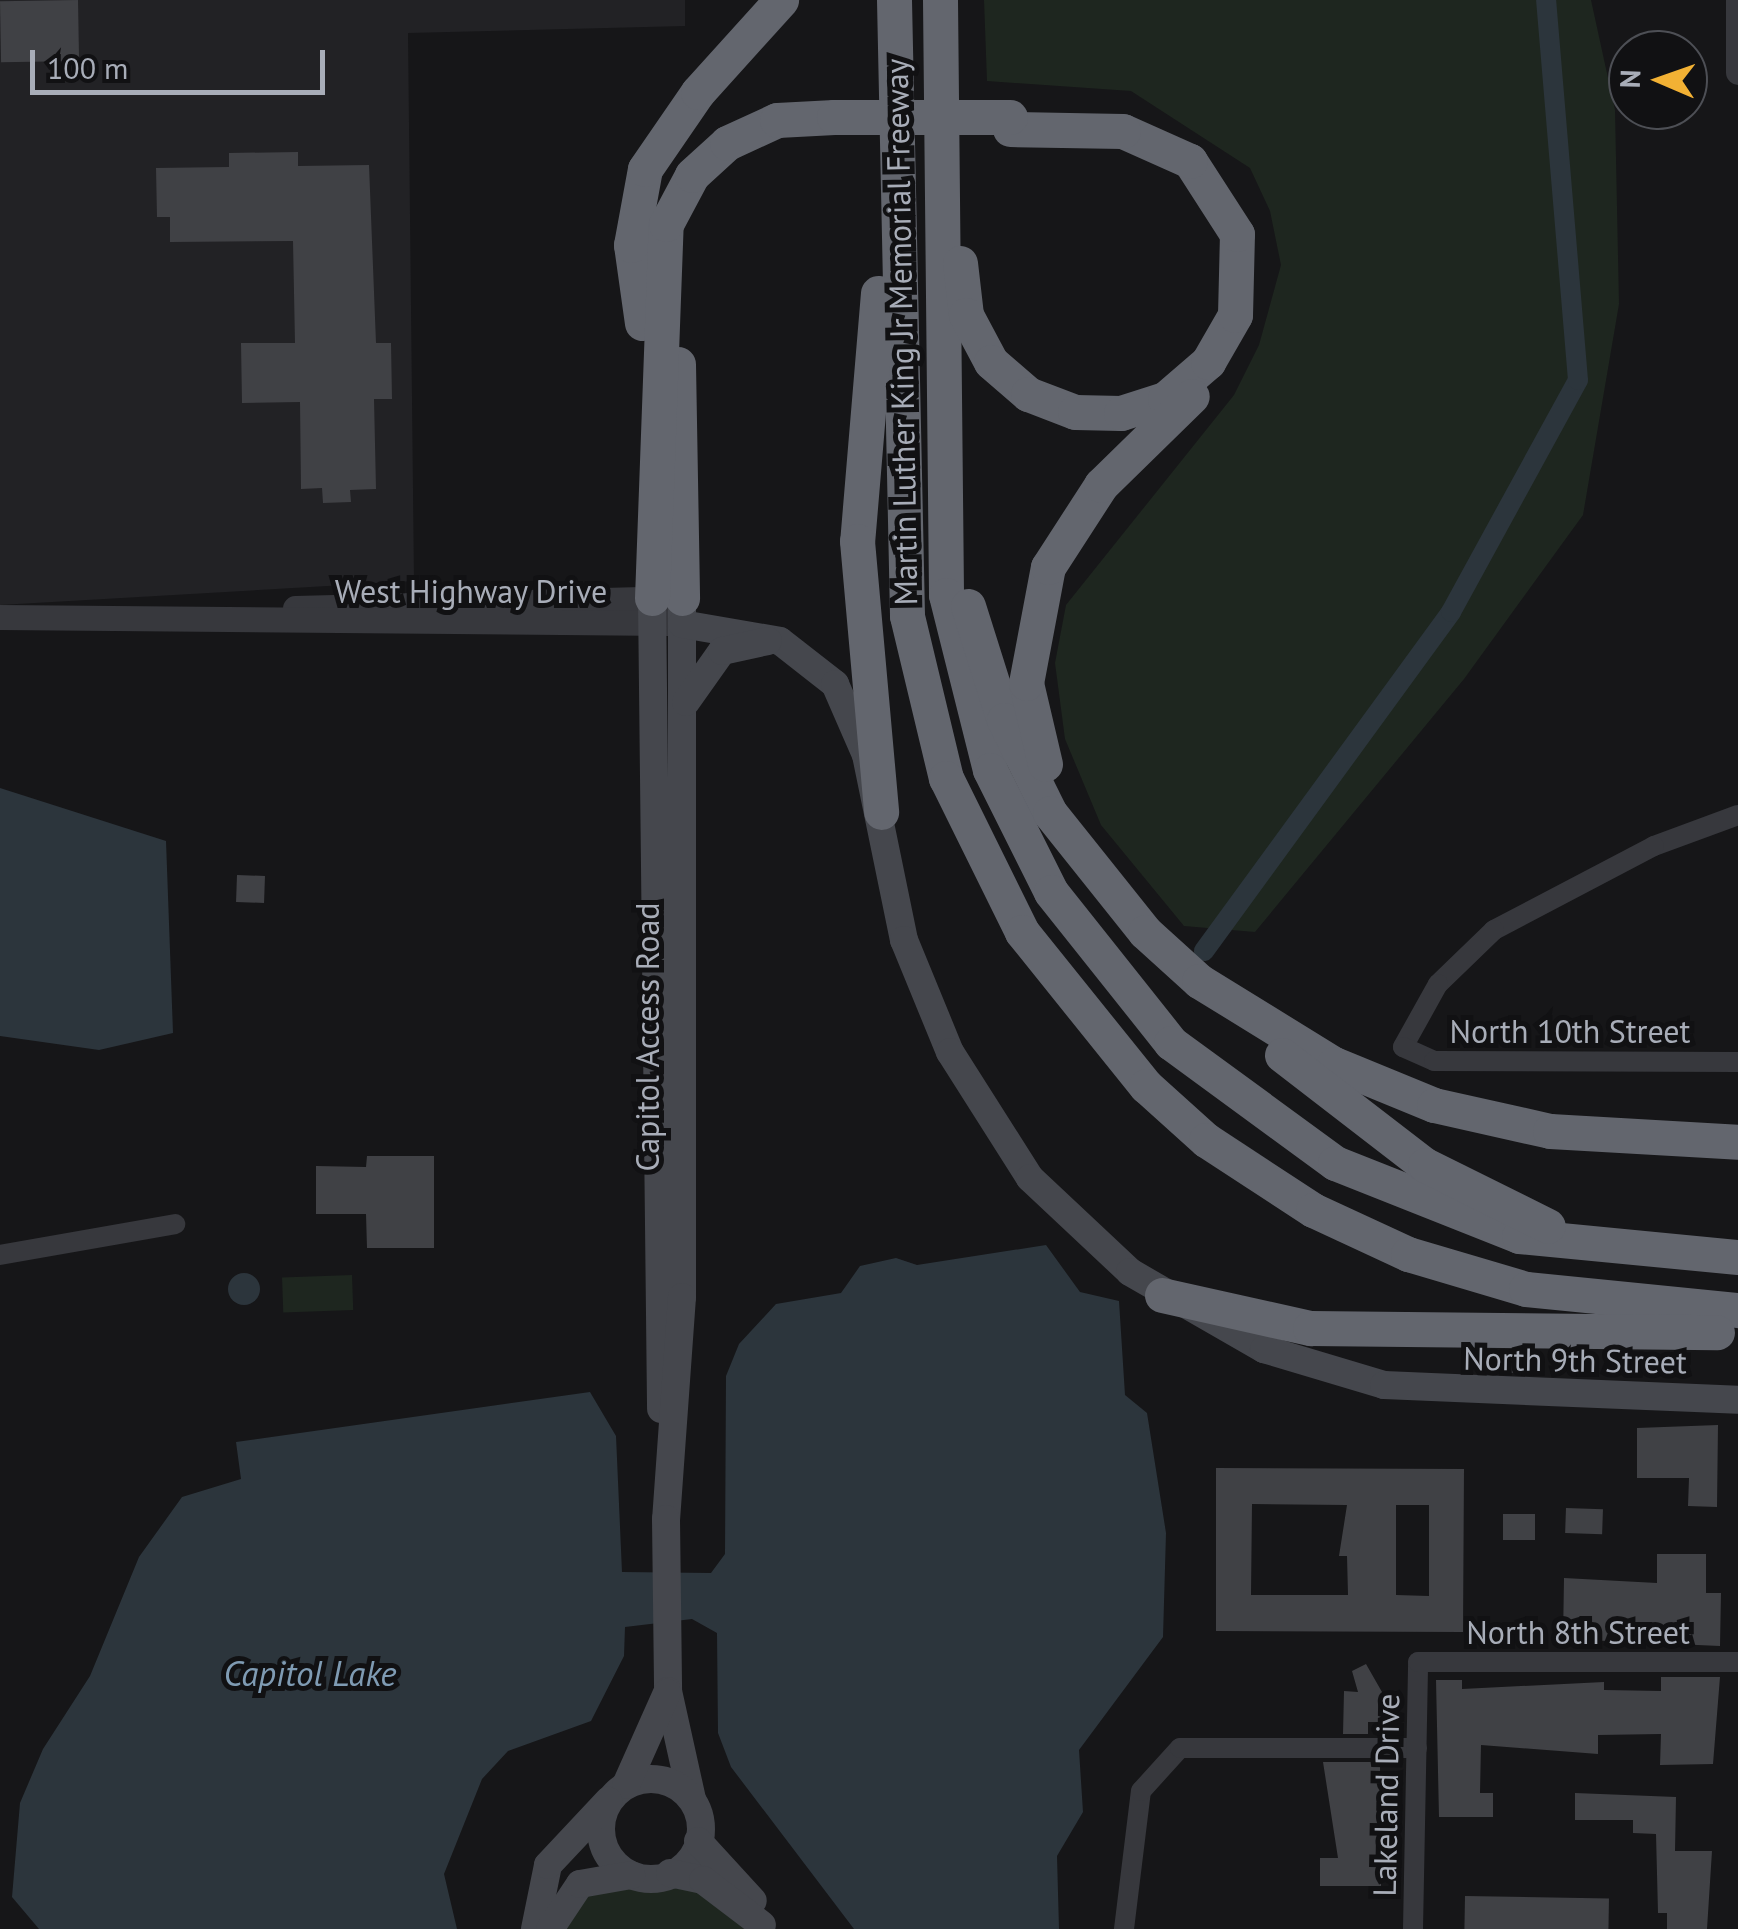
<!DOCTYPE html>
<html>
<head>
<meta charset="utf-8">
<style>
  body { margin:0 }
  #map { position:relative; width:1738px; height:1929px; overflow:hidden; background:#161618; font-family:"PT Sans",sans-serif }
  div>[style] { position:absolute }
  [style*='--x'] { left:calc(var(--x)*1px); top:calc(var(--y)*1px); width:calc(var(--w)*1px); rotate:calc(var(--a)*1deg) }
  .built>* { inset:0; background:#222225 }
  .green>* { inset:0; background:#1e261f; transform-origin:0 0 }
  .water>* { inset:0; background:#2c353c }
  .round { border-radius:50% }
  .canal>* { height:20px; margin:-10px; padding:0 10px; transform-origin:10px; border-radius:10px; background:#2c353c }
  .building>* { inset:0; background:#404145; transform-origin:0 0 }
  .minor>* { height:20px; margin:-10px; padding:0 10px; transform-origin:10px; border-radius:10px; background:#37383d }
  .tertiary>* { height:25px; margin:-12.5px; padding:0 12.5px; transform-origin:12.5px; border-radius:12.5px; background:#37383d }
  .secondary>* { height:28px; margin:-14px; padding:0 14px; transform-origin:14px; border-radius:14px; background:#45474d }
  .secondary>.ring { margin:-14px; padding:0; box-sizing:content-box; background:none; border:28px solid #45474d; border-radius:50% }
  .motorway>* { height:35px; margin:-17.5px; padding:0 17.5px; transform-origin:17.5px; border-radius:17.5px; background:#63666e }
  .motorway-bridge>* { height:35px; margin:-17.5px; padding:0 17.5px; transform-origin:17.5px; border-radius:17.5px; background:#63666e }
  span { translate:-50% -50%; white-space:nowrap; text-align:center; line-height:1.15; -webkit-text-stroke:10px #111113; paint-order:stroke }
  .street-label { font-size:32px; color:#a8adb8 }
  .water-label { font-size:35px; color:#7f9bb3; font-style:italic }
  .north { position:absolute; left:1608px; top:30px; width:100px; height:100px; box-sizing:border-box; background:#111113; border:2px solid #4d4f55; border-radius:50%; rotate:272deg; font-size:28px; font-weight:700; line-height:40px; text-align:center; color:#a8adb8 }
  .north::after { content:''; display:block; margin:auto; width:35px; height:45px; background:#f2b134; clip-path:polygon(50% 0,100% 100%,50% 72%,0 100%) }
  .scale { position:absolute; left:30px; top:50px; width:295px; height:45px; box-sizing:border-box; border:5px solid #a8adb8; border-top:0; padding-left:12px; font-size:30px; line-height:35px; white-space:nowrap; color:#a8adb8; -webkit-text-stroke:8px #111113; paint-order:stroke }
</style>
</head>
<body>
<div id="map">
  <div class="built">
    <div style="clip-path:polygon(0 0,685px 0,685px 26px,408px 33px,414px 581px,0 605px)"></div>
  </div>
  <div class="green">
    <div style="clip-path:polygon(984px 0,1591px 0,1615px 110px,1619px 304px,1583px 515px,1464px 679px,1255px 932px,1184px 926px,1101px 825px,1065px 739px,1055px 663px,1066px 605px,1234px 395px,1259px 345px,1281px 265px,1270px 211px,1250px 168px,1131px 91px,987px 81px)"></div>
    <div style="left:352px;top:1275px;width:35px;height:70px;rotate:88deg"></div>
    <div style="clip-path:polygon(627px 1883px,692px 1885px,748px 1929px,557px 1929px,572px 1900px)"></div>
  </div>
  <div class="water">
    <div style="clip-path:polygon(0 788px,166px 841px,173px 1033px,99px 1050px,0 1036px)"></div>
    <div style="clip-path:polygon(1046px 1245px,1080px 1292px,1119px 1301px,1125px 1395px,1147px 1413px,1166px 1533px,1163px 1637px,1079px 1750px,1083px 1812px,1057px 1856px,1059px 1929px,854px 1929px,731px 1767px,718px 1733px,717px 1633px,692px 1619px,625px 1627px,624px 1656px,591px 1721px,508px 1751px,482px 1779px,444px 1874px,457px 1929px,39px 1929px,12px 1897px,20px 1803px,43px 1749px,90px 1676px,139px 1557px,182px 1497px,241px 1479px,236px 1442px,590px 1392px,616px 1436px,622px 1572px,711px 1573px,725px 1554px,726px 1376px,739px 1344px,776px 1304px,841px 1293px,860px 1266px,896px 1258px,917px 1265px)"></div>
    <div class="round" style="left:228px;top:1273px;width:32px;height:32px"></div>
  </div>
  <div class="canal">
    <div style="--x:1204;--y:951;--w:419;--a:-53.9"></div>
    <div style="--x:1451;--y:612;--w:264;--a:-61.3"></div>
    <div style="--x:1578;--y:380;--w:381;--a:-94.8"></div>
  </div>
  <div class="building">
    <div style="left:78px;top:0;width:61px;height:78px;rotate:89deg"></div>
    <div style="clip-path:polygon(298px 152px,298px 166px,369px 165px,376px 343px,391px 343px,392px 399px,374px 399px,376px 489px,350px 490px,351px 502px,323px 503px,322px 488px,301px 489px,300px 402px,242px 403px,241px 343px,295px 343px,293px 241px,170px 242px,170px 217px,157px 217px,156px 168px,229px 167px,229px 153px)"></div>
    <div style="left:237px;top:875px;width:28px;height:27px;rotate:2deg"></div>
    <div style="clip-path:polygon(367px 1156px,434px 1156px,434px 1248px,367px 1248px,366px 1214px,316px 1214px,316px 1166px,366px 1167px)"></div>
    <div style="left:1498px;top:1357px;width:22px;height:15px;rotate:3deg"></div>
    <div style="clip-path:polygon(1718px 1425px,1717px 1507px,1688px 1506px,1689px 1478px,1637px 1478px,1637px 1428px)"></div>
    <div style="clip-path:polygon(evenodd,1216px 1468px,1464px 1469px,1463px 1632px,1216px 1631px,1216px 1468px,1252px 1504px,1347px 1505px,1339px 1556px,1347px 1556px,1348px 1595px,1251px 1595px,1252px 1504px,1216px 1468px,1396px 1505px,1429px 1505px,1429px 1596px,1396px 1595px,1396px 1505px)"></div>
    <div style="left:1566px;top:1508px;width:37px;height:25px;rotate:2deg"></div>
    <div style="left:1503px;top:1514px;width:32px;height:26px"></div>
    <div style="clip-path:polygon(1657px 1554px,1706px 1554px,1706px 1593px,1721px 1593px,1720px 1646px,1563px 1639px,1564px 1578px,1657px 1583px)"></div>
    <div style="clip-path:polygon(1366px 1664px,1382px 1692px,1381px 1722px,1368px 1722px,1368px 1734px,1343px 1734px,1344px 1691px,1358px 1692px,1352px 1671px)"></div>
    <div style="clip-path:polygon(1661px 1677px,1720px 1677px,1713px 1764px,1660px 1765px,1661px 1734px,1598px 1735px,1598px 1754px,1481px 1745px,1480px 1793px,1493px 1793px,1493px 1817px,1439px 1817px,1436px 1680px,1462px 1680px,1462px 1689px,1604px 1682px,1604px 1690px,1661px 1691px)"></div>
    <div style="clip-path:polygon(1323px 1762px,1380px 1762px,1381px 1886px,1320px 1886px,1320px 1858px,1338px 1858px)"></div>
    <div style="clip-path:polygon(1575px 1793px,1676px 1797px,1675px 1851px,1712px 1851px,1707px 1929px,1667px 1929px,1667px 1913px,1658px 1913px,1656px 1834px,1633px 1833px,1633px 1820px,1575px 1820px)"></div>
    <div style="left:1465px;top:1896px;width:144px;height:33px;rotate:1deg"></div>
  </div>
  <div class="minor">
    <div style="--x:1738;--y:815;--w:90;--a:159.7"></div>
    <div style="--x:1654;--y:846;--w:181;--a:152.3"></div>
    <div style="--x:1494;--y:930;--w:78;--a:136"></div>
    <div style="--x:1438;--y:984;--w:72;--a:119.1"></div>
    <div style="--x:1403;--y:1047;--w:34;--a:24"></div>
    <div style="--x:1434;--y:1061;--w:304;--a:0.2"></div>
    <div style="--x:0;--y:1255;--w:178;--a:-10"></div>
    <div style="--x:1124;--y:1929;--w:139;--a:-83"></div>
    <div style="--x:1141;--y:1791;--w:58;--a:-47.8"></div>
    <div style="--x:1180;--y:1748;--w:237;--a:0"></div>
    <div style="--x:1413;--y:1929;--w:267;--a:-88.9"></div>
    <div style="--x:1418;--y:1662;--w:320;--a:0"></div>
  </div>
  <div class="tertiary">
    <div style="--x:1738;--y:0;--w:72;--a:90"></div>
    <div style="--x:295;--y:608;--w:375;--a:-1.5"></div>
    <div style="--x:0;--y:617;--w:669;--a:0.51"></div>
  </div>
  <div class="secondary">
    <div style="--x:652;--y:598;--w:811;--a:89.36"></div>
    <div style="--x:682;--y:609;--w:688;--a:90"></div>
    <div style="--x:682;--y:1297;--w:223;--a:94.1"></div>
    <div style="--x:666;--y:1519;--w:172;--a:89.3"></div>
    <div style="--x:668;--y:1691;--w:111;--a:77.5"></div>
    <div style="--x:682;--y:624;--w:99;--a:9.8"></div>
    <div style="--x:780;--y:641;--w:70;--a:38"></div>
    <div style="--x:835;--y:684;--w:77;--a:66.4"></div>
    <div style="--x:866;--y:755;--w:189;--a:78.4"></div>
    <div style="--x:904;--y:940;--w:121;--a:67.7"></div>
    <div style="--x:950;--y:1052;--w:149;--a:57.6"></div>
    <div style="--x:1030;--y:1178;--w:137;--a:43.2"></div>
    <div style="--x:1130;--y:1272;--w:155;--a:29.9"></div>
    <div style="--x:1264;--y:1349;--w:125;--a:16.7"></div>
    <div style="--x:1384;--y:1385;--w:354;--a:2.4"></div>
    <div style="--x:686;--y:702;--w:62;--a:-54.8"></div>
    <div style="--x:722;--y:651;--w:47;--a:-12.3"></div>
    <div class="ring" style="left:601px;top:1779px;width:72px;height:72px"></div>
    <div style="--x:626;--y:1785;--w:101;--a:-66"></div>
    <div style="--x:698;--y:1841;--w:81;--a:47.5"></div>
    <div style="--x:670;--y:1873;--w:34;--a:12"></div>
    <div style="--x:703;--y:1880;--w:74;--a:37.3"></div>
    <div style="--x:535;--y:1929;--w:65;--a:-78.5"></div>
    <div style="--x:548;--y:1865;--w:88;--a:-46.8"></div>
    <div style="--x:550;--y:1929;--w:54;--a:-56.3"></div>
    <div style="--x:580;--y:1884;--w:52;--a:-10"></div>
  </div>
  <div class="motorway">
    <div style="--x:894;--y:0;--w:616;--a:88.79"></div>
    <div style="--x:907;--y:616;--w:167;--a:76.5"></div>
    <div style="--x:946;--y:778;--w:172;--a:63.7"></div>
    <div style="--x:1022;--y:932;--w:198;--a:51.2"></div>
    <div style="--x:1146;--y:1086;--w:81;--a:42"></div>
    <div style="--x:1206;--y:1140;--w:128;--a:33.2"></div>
    <div style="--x:1313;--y:1210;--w:105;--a:24.9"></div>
    <div style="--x:1408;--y:1254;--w:123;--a:16.5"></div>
    <div style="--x:1526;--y:1289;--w:213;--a:5.7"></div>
    <div style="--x:940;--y:0;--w:595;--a:89.42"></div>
    <div style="--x:946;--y:595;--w:180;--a:75.9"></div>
    <div style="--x:990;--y:770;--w:136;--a:63.4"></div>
    <div style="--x:1051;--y:892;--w:193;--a:51.5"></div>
    <div style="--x:1171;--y:1043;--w:203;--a:36.2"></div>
    <div style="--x:1335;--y:1163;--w:198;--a:21.6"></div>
    <div style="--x:1519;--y:1236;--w:220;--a:5.5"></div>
    <div style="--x:960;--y:263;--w:52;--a:83.4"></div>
    <div style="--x:966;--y:315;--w:53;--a:62"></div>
    <div style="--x:991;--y:362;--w:49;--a:40.9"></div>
    <div style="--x:1028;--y:394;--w:50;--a:21"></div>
    <div style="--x:1075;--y:412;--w:46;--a:1.2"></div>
    <div style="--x:1121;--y:413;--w:46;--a:-17.7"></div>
    <div style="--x:1165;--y:399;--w:57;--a:-40.7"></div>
    <div style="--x:1208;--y:362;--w:54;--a:-60.1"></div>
    <div style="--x:1235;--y:315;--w:81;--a:-88.6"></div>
    <div style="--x:1237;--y:234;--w:87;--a:-122.8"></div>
    <div style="--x:1190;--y:161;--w:73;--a:-155.9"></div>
    <div style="--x:1123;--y:131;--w:113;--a:-179"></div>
    <div style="--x:878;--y:293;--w:249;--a:94.8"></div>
    <div style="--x:857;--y:541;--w:272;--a:84.9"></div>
    <div style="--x:642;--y:323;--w:79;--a:-98"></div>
    <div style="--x:631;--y:245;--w:77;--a:-79.6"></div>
    <div style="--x:645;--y:169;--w:93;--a:-55.5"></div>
    <div style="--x:698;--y:92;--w:124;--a:-47.9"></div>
    <div style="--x:678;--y:364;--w:234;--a:89"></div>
    <div style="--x:652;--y:598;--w:374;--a:-87.9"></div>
    <div style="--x:666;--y:224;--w:55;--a:-62"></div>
    <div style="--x:692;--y:175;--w:47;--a:-42.4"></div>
    <div style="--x:727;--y:143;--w:55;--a:-24.7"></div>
    <div style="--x:777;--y:120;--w:57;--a:-3"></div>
    <div style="--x:968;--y:606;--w:120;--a:72.5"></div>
    <div style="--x:1004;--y:720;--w:104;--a:63.7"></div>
    <div style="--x:1050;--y:813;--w:152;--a:51.4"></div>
    <div style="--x:1145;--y:932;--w:73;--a:42.2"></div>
    <div style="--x:1199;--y:981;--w:158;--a:31.6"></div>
    <div style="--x:1334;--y:1064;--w:108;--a:22.3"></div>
    <div style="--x:1434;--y:1105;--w:119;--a:12.6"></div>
    <div style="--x:1550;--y:1131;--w:188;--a:3.3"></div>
    <div style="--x:1045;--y:764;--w:83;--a:-103.2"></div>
    <div style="--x:1026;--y:683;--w:118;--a:-79.3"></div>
    <div style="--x:1048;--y:567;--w:98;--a:-57.1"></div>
    <div style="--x:1101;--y:485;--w:127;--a:-44.4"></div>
    <div style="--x:1282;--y:1055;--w:180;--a:37.6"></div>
    <div style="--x:1425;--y:1165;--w:137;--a:26.4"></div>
    <div style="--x:1162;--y:1295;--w:152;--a:12.6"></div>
    <div style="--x:1310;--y:1328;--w:407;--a:0.6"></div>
  </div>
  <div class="motorway-bridge">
    <div style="--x:834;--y:117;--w:176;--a:0"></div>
  </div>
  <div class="street-label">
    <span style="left:901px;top:332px;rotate:-91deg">Martin Luther King Jr Memorial Freeway</span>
    <span style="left:471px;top:591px">West Highway Drive</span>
    <span style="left:1570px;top:1031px">North 10th Street</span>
    <span style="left:647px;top:1037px;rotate:-90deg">Capitol Access Road</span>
    <span style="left:1575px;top:1360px;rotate:1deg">North 9th Street</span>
    <span style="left:1578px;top:1632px">North 8th Street</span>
    <span style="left:1386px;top:1795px;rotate:-89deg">Lakeland Drive</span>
  </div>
  <div class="water-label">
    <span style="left:310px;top:1673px">Capitol Lake</span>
  </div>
  <div class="north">N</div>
  <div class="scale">100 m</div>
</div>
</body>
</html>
